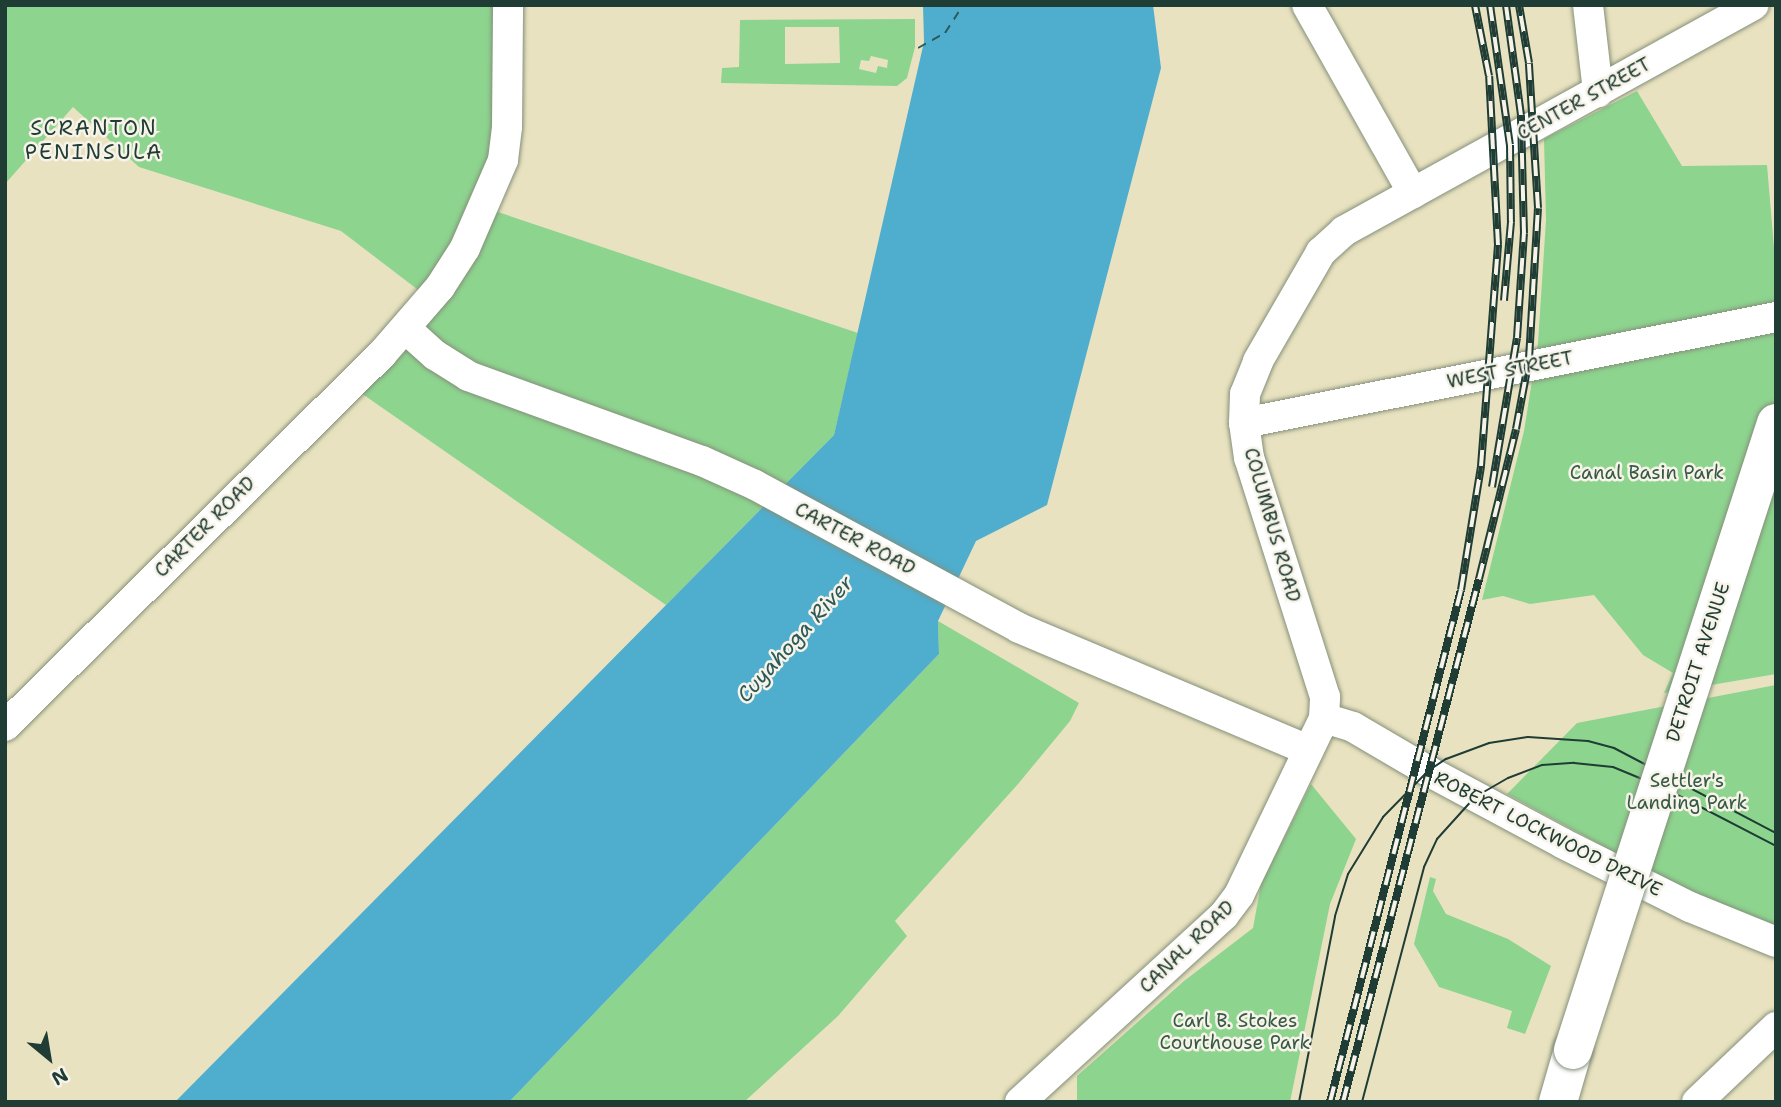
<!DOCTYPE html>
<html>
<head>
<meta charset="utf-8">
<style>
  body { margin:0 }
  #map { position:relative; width:1781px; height:1107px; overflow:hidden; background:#e9e2c0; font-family:"Shantell Sans",sans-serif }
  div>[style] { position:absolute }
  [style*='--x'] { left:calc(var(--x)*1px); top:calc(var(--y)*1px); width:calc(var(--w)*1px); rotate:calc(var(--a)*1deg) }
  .green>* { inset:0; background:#8dd48f }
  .water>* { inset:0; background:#4fadce }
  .ferry>* { height:2px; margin-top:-1px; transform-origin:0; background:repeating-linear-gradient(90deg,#2b595a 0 9px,transparent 0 16px) }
  .roads { filter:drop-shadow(0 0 2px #84907a) drop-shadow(0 0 2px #84907a) }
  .minor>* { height:30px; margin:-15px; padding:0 15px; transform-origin:15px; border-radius:15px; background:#fff }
  .major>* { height:38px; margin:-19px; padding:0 19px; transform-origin:19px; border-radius:19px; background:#fff }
  .tram>* { height:2px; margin:-1px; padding:0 1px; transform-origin:1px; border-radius:1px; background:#1f3d34 }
  .rail>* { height:8px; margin-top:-4px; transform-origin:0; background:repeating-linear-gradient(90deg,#f7f3e8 0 16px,#1f3d34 0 32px); box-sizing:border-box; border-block:2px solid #1f3d34 }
  .bridges { filter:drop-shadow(0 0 2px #84907a) drop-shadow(0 0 2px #84907a) }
  .major-bridge>* { height:38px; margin:-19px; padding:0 19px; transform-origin:19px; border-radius:19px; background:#fff }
  span { translate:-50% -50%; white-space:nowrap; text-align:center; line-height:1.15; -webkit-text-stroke:5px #f7f3e8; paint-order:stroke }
  .street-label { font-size:19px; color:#1f3d34 }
  .park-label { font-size:19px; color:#355b46 }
  .neighbourhood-label { font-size:21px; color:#1f3d34; letter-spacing:2px }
  .water-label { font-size:21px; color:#2b595a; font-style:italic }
  .frame { position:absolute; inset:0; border:7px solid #1f3d34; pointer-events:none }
  .north { position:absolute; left:14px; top:1023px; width:70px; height:70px; -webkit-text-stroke:5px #f7f3e8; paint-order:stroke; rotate:150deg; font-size:19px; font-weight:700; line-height:28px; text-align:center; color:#1f3d34 }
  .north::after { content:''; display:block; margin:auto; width:24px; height:32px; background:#1f3d34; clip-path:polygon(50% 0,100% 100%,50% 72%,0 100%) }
</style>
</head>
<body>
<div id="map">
  <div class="green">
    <div style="clip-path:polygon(5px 5px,508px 5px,483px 207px,858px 333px,834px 435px,666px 605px,348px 384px,430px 299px,341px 231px,139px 167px,73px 107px,5px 184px)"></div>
    <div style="clip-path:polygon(evenodd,915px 19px,915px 47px,907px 78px,897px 86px,721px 83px,722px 68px,739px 67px,740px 20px,915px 19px,785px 27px,839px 27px,840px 63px,785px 64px,785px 27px,915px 19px,871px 56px,888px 60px,887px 68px,878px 66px,876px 73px,859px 69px,861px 60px,869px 61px,871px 56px)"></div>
    <div style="clip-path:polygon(1637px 91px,1682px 166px,1767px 165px,1776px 271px,1776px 674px,1664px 693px,1673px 673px,1643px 655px,1594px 595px,1530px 604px,1503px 596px,1482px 600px,1524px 431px,1538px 343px,1546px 220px,1544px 139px)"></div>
    <div style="clip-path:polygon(938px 621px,1079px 703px,1070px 721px,1018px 784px,895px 921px,907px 936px,838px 1016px,744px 1102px,509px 1102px,939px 654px)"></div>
    <div style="clip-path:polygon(1776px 685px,1776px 927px,1677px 886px,1507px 794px,1577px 723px)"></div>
    <div style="clip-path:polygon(1311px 784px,1356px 839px,1330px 904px,1290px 1102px,1077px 1102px,1077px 1076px,1184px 981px,1253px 928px,1261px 884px)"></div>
    <div style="clip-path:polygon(1430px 877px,1436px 879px,1433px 891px,1446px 914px,1508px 939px,1551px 966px,1525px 1034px,1507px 1028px,1512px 1011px,1439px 987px,1414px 944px)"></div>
  </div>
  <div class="water">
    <div style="clip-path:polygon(923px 5px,1153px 5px,1161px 68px,1047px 505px,976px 541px,938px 621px,939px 654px,509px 1102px,175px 1102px,834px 435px,924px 42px)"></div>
  </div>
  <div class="ferry">
    <div style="--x:918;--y:48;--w:31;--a:-29"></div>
    <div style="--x:945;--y:33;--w:33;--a:-57"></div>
  </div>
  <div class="roads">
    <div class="minor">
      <div style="--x:1307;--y:5;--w:216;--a:60.6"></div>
      <div style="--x:1588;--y:5;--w:88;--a:83.4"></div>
      <div style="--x:406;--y:329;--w:39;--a:42"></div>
      <div style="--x:435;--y:355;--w:39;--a:32"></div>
      <div style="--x:468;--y:376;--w:249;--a:20"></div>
      <div style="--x:702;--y:461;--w:58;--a:24.4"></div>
      <div style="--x:755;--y:485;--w:300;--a:28.4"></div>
      <div style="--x:1019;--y:628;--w:314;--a:22.9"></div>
      <div style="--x:1244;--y:423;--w:542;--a:-11.27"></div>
      <div style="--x:1324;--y:718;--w:30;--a:17"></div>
      <div style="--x:1353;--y:727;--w:87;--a:30.4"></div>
      <div style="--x:1428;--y:771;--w:152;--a:28.2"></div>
      <div style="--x:1562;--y:843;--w:143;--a:26.6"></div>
      <div style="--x:1690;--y:907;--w:93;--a:22.1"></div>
      <div style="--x:5;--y:726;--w:530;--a:-44.62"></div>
      <div style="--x:382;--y:354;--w:89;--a:-49.1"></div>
      <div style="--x:440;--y:287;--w:46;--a:-57.3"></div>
      <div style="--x:465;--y:248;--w:96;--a:-66.6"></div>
      <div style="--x:503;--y:160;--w:33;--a:-83"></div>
      <div style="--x:507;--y:127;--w:122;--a:-89.5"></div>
      <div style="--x:1020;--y:1102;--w:277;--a:-42.5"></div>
      <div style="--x:1224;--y:915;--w:25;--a:-53"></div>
      <div style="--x:1239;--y:895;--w:196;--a:-64.3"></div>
      <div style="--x:1324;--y:718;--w:21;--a:-87"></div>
      <div style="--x:1325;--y:697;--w:251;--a:-107.6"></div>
      <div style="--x:1249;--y:458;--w:35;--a:-98"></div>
      <div style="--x:1244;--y:423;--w:29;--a:-88"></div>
      <div style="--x:1245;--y:394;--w:35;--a:-68"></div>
      <div style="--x:1258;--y:361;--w:126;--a:-60"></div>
      <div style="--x:1321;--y:252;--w:31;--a:-42"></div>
      <div style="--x:1344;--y:231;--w:468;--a:-28.9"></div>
      <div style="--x:1697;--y:1102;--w:109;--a:-43.5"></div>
    </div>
    <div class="major">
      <div style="--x:1558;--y:1102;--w:54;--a:-73.9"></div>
    </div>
  </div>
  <div class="tram">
    <div style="--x:1299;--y:1102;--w:189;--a:-79"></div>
    <div style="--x:1335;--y:916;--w:44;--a:-72.8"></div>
    <div style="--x:1348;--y:874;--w:67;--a:-58.4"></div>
    <div style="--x:1383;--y:817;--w:64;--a:-45.6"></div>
    <div style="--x:1428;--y:771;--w:22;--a:-34"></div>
    <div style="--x:1446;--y:759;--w:46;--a:-20.4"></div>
    <div style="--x:1489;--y:743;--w:39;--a:-9"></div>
    <div style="--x:1528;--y:737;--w:60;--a:3.8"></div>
    <div style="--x:1588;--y:741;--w:27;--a:15"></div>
    <div style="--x:1614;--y:748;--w:183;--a:27.7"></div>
    <div style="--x:1362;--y:1102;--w:243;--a:-75.2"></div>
    <div style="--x:1424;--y:867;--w:31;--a:-65"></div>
    <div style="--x:1437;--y:839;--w:57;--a:-47.9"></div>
    <div style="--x:1475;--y:797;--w:38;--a:-30"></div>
    <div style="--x:1508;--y:778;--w:36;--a:-21"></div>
    <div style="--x:1542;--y:765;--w:32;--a:-4"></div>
    <div style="--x:1574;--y:763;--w:39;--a:6"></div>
    <div style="--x:1613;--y:767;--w:55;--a:22.4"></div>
    <div style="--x:1664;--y:788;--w:126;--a:27.4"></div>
  </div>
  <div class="rail">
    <div style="--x:1490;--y:5;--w:141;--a:81.9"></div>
    <div style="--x:1510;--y:145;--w:77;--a:89.3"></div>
    <div style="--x:1511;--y:222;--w:79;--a:95.1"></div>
    <div style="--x:1492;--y:487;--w:151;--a:-80.5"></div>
    <div style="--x:1517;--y:338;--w:105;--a:-86.2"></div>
    <div style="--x:1524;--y:233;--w:118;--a:-91.5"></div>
    <div style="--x:1521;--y:115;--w:111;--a:-97.8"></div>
    <div style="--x:1330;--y:1102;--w:528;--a:-75.65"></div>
    <div style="--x:1461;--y:590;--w:126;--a:-80.8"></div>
    <div style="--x:1481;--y:466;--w:222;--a:-85.6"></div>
    <div style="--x:1498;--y:245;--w:169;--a:-93"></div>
    <div style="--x:1489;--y:76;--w:72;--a:-101.2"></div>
    <div style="--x:1343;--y:1102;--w:540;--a:-75.42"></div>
    <div style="--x:1479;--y:579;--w:154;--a:-76.1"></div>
    <div style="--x:1516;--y:429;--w:71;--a:-79.5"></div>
    <div style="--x:1529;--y:359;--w:151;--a:-86.6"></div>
    <div style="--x:1538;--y:208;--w:145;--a:-93.6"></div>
    <div style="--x:1529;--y:63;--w:59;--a:-99.8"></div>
  </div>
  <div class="bridges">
    <div class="major-bridge">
      <div style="--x:1573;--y:1050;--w:659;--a:-72.06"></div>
    </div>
  </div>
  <div class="street-label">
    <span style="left:1584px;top:99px;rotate:-29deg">CENTER STREET</span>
    <span style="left:1510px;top:370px;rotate:-11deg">WEST STREET</span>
    <span style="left:1272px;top:525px;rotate:74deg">COLUMBUS ROAD</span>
    <span style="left:205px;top:527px;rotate:-45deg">CARTER ROAD</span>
    <span style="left:855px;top:539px;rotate:28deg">CARTER ROAD</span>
    <span style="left:1698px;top:662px;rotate:-72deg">DETROIT AVENUE</span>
    <span style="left:1548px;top:834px;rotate:27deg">ROBERT LOCKWOOD DRIVE</span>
    <span style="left:1187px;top:947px;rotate:-44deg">CANAL ROAD</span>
  </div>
  <div class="park-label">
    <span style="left:1647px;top:473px">Canal Basin Park</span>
    <span style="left:1687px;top:792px">Settler's<br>Landing Park</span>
    <span style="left:1235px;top:1032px">Carl B. Stokes<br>Courthouse Park</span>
  </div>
  <div class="neighbourhood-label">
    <span style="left:94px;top:140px">SCRANTON<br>PENINSULA</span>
  </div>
  <div class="water-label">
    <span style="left:795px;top:639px;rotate:-48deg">Cuyahoga River</span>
  </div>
  <div class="frame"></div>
  <div class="north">N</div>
</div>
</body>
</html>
